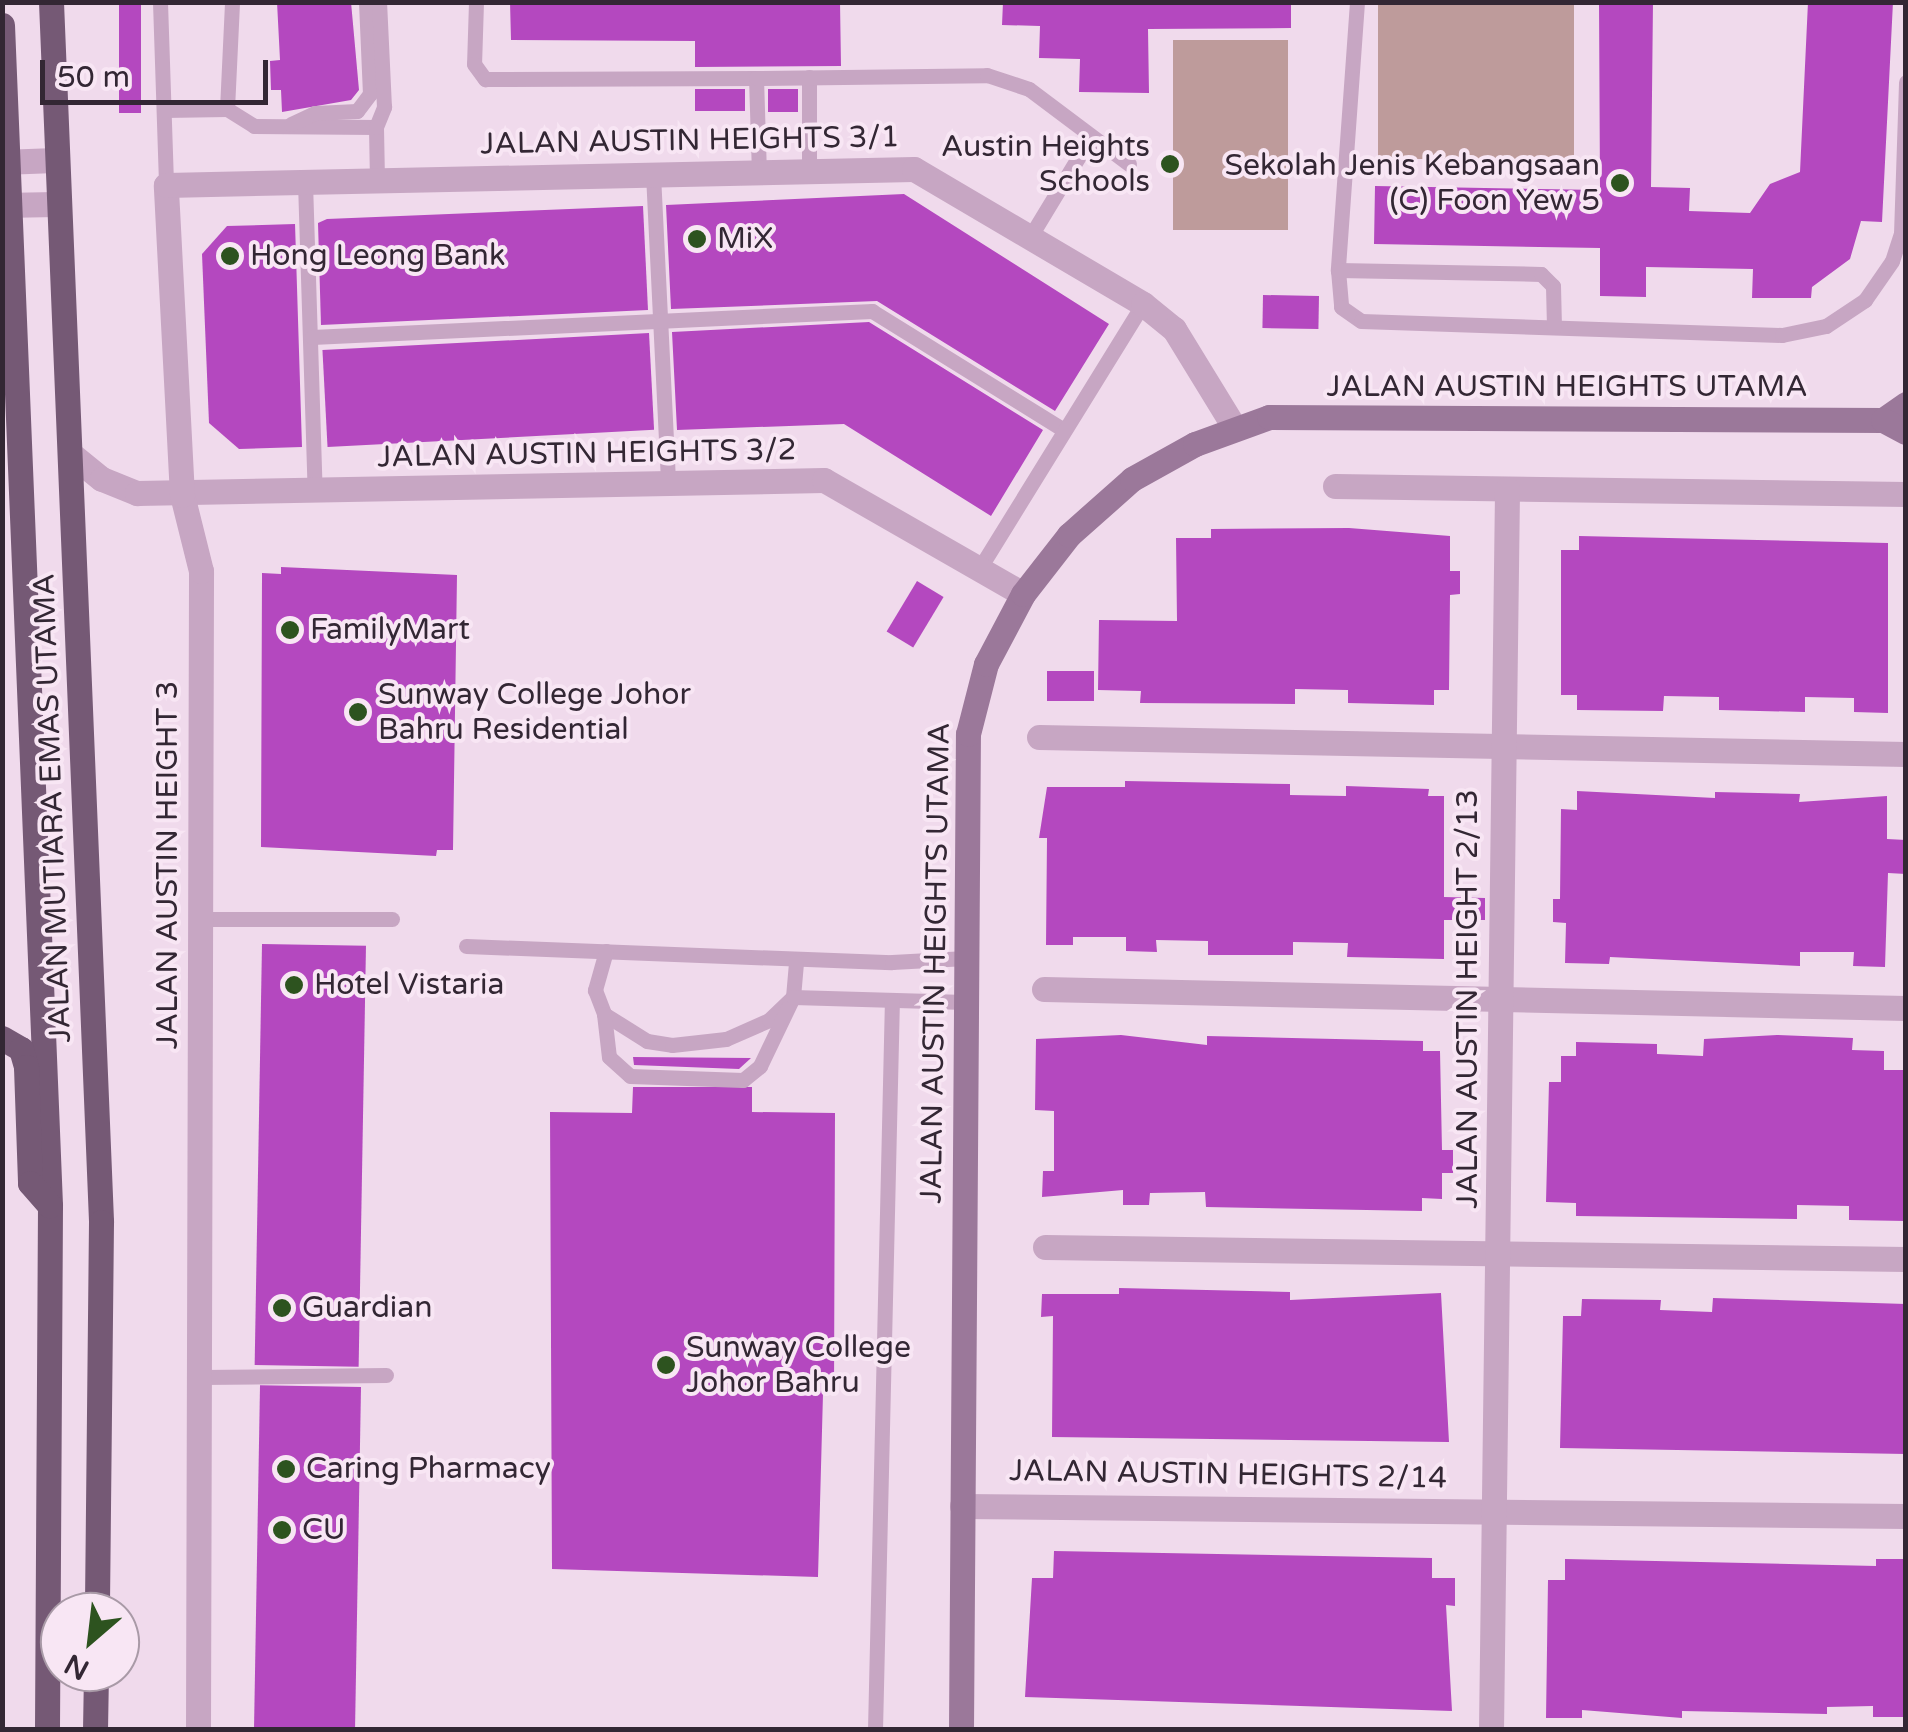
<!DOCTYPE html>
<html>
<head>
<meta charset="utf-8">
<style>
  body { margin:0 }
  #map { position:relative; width:1908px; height:1732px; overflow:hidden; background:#f0daec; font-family:"Varela Round",sans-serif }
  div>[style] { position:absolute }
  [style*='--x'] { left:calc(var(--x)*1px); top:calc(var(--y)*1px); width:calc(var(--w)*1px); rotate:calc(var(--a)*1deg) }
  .green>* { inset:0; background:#be9b9b; transform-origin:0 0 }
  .building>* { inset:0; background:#b448bf; transform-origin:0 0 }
  .lane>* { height:15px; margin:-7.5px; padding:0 7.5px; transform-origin:7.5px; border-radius:7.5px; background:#c7a6c3 }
  .street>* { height:25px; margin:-12.5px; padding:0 12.5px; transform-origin:12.5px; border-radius:12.5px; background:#c7a6c3 }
  .secondary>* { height:25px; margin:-12.5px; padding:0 12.5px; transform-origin:12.5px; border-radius:12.5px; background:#9b789a }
  .primary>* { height:25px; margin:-12.5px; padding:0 12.5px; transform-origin:12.5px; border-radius:12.5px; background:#755975 }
  .dots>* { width:28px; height:28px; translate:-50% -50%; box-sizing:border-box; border:5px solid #f8e6f4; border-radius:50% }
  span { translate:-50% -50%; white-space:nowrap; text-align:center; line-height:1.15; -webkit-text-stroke:8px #f8e6f4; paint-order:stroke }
  .street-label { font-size:30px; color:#332734 }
  .poi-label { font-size:30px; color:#332734 }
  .right { translate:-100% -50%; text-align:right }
  .left { translate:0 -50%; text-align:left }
  .frame { position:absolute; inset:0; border:5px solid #332734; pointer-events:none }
  .north { position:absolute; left:40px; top:1592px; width:100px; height:100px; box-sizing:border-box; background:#f8e6f4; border:2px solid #a99aa7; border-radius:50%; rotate:208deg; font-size:28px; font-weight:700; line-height:40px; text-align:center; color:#332734 }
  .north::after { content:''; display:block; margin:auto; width:35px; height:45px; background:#2d531f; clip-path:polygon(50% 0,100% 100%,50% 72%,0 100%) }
  .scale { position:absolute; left:40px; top:60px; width:228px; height:45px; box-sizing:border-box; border:5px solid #332734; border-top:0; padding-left:12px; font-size:30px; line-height:35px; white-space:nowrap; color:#332734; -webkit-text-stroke:8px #f8e6f4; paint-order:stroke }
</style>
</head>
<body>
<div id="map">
  <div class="green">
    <div style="left:1378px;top:3px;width:196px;height:156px"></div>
    <div style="left:1173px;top:40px;width:115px;height:190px"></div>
  </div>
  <div class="building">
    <div style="left:119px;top:2px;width:22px;height:111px"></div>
    <div style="clip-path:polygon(277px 2px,351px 2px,359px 90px,351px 100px,282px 112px,281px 90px,271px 90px,270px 61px,280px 60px)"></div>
    <div style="clip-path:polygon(510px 2px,840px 2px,841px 66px,695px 67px,695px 41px,511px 40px)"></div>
    <div style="clip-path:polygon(1003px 2px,1291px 2px,1291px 28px,1148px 29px,1149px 93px,1079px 92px,1080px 59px,1039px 58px,1040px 26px,1002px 25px)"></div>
    <div style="clip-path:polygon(1599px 2px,1653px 2px,1651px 187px,1690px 188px,1689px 211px,1750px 213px,1770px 184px,1800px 172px,1808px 2px,1893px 2px,1882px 222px,1861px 221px,1850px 259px,1812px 287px,1811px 298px,1752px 298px,1753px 269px,1646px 267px,1646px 297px,1600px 296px,1600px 248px,1374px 244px,1375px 186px,1600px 190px)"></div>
    <div style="left:695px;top:89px;width:50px;height:22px"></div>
    <div style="left:768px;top:89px;width:30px;height:23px"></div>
    <div style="clip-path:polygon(904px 194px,1109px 324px,1055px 411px,877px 301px,671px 309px,666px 205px)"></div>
    <div style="clip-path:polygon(643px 206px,648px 310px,321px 325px,318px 223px,327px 219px)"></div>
    <div style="clip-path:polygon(295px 224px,302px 447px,239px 449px,209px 423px,202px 254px,227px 226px)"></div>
    <div style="left:1263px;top:295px;width:56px;height:33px;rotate:1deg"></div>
    <div style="clip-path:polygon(869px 322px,1043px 430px,991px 516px,844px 424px,677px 430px,672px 332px)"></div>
    <div style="left:649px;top:333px;width:97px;height:327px;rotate:87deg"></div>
    <div style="clip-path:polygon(1349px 528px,1450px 536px,1450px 571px,1460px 571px,1460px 594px,1450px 595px,1449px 690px,1434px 690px,1434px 705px,1348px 703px,1348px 690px,1295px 689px,1295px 704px,1140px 703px,1141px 691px,1098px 690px,1099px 620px,1177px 621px,1176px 538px,1211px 538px,1211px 529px)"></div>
    <div style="clip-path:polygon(1579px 536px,1888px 543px,1888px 713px,1854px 712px,1854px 698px,1805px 697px,1805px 712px,1719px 710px,1719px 697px,1664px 696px,1663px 711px,1577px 710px,1577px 695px,1561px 695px,1561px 550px,1579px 550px)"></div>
    <div style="clip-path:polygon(281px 567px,457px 575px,453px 850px,437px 850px,436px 856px,261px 847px,262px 573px,281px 574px)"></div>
    <div style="left:917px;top:581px;width:31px;height:59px;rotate:31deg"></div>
    <div style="left:1047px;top:671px;width:47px;height:30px"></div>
    <div style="clip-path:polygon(1125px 781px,1290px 784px,1290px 795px,1346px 796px,1346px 786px,1429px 789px,1428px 796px,1444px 796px,1444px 897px,1485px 898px,1485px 920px,1444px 920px,1444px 959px,1347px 957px,1348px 943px,1293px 942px,1293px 955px,1208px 955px,1208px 941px,1156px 940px,1157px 952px,1126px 951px,1126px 937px,1073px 937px,1073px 945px,1046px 945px,1047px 838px,1039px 838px,1047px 787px,1125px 787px)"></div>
    <div style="clip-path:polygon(1577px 791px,1715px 798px,1715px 792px,1800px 794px,1799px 802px,1887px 796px,1887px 839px,1906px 840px,1906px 874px,1888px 873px,1885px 967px,1853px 966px,1854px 952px,1800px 952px,1800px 966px,1610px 957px,1609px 964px,1565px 963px,1566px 923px,1553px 922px,1553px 899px,1560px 899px,1561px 809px,1577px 810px)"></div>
    <div style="left:262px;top:944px;width:104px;height:421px;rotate:1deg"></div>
    <div style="clip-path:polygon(1121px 1035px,1207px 1045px,1207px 1036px,1423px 1041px,1423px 1051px,1440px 1051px,1442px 1150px,1453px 1150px,1453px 1173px,1442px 1173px,1442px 1199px,1422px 1198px,1422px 1211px,1206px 1207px,1205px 1192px,1150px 1193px,1149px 1205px,1123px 1205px,1123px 1190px,1042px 1197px,1043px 1171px,1054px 1171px,1054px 1111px,1035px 1110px,1036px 1039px)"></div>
    <div style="clip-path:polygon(1777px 1035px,1853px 1038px,1852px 1050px,1884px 1051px,1884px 1070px,1906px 1070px,1906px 1221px,1849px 1220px,1849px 1206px,1797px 1205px,1797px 1219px,1576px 1216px,1576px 1203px,1546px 1202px,1549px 1082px,1561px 1082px,1561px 1056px,1576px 1056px,1576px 1042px,1657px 1044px,1657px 1054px,1703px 1056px,1704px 1039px)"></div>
    <div style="clip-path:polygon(633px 1057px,751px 1058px,739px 1069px,634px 1065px)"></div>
    <div style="clip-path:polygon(633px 1087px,752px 1087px,752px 1112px,835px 1113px,834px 1394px,823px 1394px,818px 1577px,552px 1569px,550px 1112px,632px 1113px)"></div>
    <div style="clip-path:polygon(1119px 1288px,1290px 1292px,1290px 1300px,1441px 1293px,1449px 1442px,1052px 1437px,1053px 1316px,1041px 1317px,1042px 1294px,1119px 1294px)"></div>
    <div style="clip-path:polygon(1713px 1298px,1906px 1304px,1906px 1454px,1560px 1448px,1563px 1316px,1581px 1316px,1582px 1299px,1661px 1300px,1660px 1310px,1712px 1312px)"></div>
    <div style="left:361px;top:1387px;width:343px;height:101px;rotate:91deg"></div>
    <div style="clip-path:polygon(1054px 1551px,1432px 1558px,1432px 1578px,1455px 1578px,1455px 1606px,1446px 1605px,1452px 1711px,1025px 1697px,1032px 1578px,1053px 1578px)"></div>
    <div style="clip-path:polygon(1565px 1559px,1876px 1566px,1876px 1559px,1905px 1559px,1905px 1717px,1873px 1717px,1873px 1706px,1827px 1707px,1827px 1714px,1682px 1711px,1682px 1718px,1582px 1710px,1582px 1718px,1546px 1718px,1548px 1580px,1565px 1580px)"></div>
  </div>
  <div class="lane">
    <div style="--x:160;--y:2;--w:183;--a:88.1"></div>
    <div style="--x:476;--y:2;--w:62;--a:91.8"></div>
    <div style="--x:474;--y:64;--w:19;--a:54"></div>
    <div style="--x:485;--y:79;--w:271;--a:-0.2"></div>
    <div style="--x:756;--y:78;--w:93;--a:88.2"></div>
    <div style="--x:1357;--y:2;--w:269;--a:94.1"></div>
    <div style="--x:1338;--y:270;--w:37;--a:85"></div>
    <div style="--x:1341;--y:307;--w:24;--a:35"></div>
    <div style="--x:1361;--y:321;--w:421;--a:1.9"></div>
    <div style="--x:1782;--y:335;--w:45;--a:-11.6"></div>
    <div style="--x:1826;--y:326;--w:47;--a:-33.7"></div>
    <div style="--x:1865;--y:300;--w:47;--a:-55.3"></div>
    <div style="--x:1892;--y:261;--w:28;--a:-72"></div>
    <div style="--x:1901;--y:234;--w:152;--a:-88.1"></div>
    <div style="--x:809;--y:77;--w:94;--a:90"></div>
    <div style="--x:756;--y:78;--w:231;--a:-0.7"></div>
    <div style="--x:987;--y:75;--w:44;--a:18.4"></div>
    <div style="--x:1029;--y:89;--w:125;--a:36.9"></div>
    <div style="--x:227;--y:109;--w:107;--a:-87.3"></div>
    <div style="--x:164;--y:110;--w:63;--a:-0.9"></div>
    <div style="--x:227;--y:109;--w:32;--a:32"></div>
    <div style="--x:254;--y:126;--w:122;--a:0.5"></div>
    <div style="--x:291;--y:124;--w:26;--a:-25"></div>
    <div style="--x:315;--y:113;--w:42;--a:-2.7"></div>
    <div style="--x:357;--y:111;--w:21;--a:-53"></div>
    <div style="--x:370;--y:94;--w:92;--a:-92.5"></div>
    <div style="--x:653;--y:174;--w:310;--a:87.2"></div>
    <div style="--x:377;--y:180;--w:53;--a:-91.1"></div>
    <div style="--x:376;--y:127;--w:22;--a:-68"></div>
    <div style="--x:384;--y:107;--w:105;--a:-92.7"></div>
    <div style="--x:305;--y:182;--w:311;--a:88.2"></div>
    <div style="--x:1030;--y:237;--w:116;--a:-58.8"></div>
    <div style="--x:1338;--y:270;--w:203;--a:1.1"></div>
    <div style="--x:1541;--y:274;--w:17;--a:45"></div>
    <div style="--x:1553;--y:286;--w:41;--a:88.6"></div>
    <div style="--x:312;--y:337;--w:561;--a:-2.66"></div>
    <div style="--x:872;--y:311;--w:226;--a:31.8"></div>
    <div style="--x:981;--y:566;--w:308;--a:-58.3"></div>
    <div style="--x:199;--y:919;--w:193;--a:0"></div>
    <div style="--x:466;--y:946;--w:426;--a:2.2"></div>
    <div style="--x:892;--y:962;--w:74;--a:-3.1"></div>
    <div style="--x:606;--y:951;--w:41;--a:105.8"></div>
    <div style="--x:595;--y:990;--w:26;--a:69"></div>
    <div style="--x:604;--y:1014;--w:51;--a:32.1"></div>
    <div style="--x:647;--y:1041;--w:25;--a:9"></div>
    <div style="--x:672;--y:1045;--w:54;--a:-6.3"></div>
    <div style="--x:726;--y:1039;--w:47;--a:-23.8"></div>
    <div style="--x:769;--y:1020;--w:33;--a:-44"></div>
    <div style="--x:793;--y:997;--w:38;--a:-85"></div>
    <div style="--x:604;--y:1014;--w:43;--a:83.4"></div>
    <div style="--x:609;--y:1057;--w:28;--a:42"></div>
    <div style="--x:630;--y:1076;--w:113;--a:2"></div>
    <div style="--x:743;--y:1080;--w:22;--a:-39"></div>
    <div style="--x:760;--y:1066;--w:76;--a:-64.4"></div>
    <div style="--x:793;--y:997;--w:172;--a:1.7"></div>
    <div style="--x:202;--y:1377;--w:184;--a:-0.6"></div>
    <div style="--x:875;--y:1730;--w:730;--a:-88.67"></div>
  </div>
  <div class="street">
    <div style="--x:2;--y:162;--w:53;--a:-2.2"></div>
    <div style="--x:2;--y:205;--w:54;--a:-1.1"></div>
    <div style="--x:72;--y:455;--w:38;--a:39"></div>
    <div style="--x:102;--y:479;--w:38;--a:22"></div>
    <div style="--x:137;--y:493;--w:687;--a:-1.08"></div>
    <div style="--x:824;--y:480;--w:229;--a:29.8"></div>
    <div style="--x:1335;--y:486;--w:571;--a:0.8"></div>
    <div style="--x:1039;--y:737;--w:867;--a:1.12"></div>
    <div style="--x:1044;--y:989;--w:862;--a:1.26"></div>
    <div style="--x:1045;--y:1247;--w:861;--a:0.8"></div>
    <div style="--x:962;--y:1506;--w:944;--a:0.61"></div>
    <div style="--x:198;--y:1730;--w:1159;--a:-89.85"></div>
    <div style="--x:201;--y:571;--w:78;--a:-104"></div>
    <div style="--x:182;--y:495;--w:310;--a:-93"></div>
    <div style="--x:166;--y:185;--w:748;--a:-1.23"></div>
    <div style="--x:914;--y:169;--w:266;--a:30.5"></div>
    <div style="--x:1143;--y:304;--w:40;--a:39"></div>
    <div style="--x:1174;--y:329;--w:115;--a:58.5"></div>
    <div style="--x:1491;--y:1730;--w:1241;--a:-89.26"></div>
  </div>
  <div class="secondary">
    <div style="--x:1883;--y:420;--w:28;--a:-35"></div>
    <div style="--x:961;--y:1730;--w:996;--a:-89.6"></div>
    <div style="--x:968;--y:734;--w:72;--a:-75.6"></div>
    <div style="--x:986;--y:664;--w:79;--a:-62.1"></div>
    <div style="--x:1023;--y:594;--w:75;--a:-52.1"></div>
    <div style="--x:1069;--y:535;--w:84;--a:-41.6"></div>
    <div style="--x:1132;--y:479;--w:72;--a:-29.1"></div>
    <div style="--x:1195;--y:444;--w:79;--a:-20"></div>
    <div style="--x:1269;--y:417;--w:614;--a:0.28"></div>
    <div style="--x:1883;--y:420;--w:26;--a:28"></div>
  </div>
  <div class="primary">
    <div style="--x:51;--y:2;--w:1221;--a:87.65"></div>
    <div style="--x:101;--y:1222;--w:390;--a:90.6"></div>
    <div style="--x:2;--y:25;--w:1182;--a:87.67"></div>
    <div style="--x:50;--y:1206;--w:524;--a:90.33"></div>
    <div style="--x:2;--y:1038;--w:22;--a:30"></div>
    <div style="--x:21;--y:1049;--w:19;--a:74"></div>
    <div style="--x:26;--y:1067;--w:116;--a:88"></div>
    <div style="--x:30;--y:1183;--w:30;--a:49"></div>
    <div style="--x:95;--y:1730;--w:58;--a:-89"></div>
  </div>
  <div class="dots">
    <div style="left:1170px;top:164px;background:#2d531f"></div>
    <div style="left:1620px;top:183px;background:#2d531f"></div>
    <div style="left:697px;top:239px;background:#2d531f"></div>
    <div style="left:230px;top:256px;background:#2d531f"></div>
    <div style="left:290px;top:630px;background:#2d531f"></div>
    <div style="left:358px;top:712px;background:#2d531f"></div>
    <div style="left:294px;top:985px;background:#2d531f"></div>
    <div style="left:282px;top:1308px;background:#2d531f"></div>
    <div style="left:666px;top:1365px;background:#2d531f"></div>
    <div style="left:286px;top:1469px;background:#2d531f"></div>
    <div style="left:282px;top:1530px;background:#2d531f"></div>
  </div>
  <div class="street-label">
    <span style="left:690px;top:141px;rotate:-1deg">JALAN AUSTIN HEIGHTS 3/1</span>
    <span style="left:1567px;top:387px">JALAN AUSTIN HEIGHTS UTAMA</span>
    <span style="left:587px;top:454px;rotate:-1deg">JALAN AUSTIN HEIGHTS 3/2</span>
    <span style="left:53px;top:808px;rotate:-92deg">JALAN MUTIARA EMAS UTAMA</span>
    <span style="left:168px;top:865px;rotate:-90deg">JALAN AUSTIN HEIGHT 3</span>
    <span style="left:936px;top:963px;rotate:-89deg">JALAN AUSTIN HEIGHTS UTAMA</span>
    <span style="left:1468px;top:999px;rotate:-90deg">JALAN AUSTIN HEIGHT 2/13</span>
    <span style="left:1228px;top:1475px;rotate:1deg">JALAN AUSTIN HEIGHTS 2/14</span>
  </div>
  <div class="poi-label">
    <span class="right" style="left:1150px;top:164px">Austin Heights<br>Schools</span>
    <span class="right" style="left:1600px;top:183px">Sekolah Jenis Kebangsaan<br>(C) Foon Yew 5</span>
    <span class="left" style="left:717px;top:239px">MiX</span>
    <span class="left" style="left:250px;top:256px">Hong Leong Bank</span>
    <span class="left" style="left:310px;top:630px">FamilyMart</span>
    <span class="left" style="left:378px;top:712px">Sunway College Johor<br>Bahru Residential</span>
    <span class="left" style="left:314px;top:985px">Hotel Vistaria</span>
    <span class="left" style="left:302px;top:1308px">Guardian</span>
    <span class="left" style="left:686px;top:1365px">Sunway College<br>Johor Bahru</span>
    <span class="left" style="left:306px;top:1469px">Caring Pharmacy</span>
    <span class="left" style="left:302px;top:1530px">CU</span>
  </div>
  <div class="frame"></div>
  <div class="north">N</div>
  <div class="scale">50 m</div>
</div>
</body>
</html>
